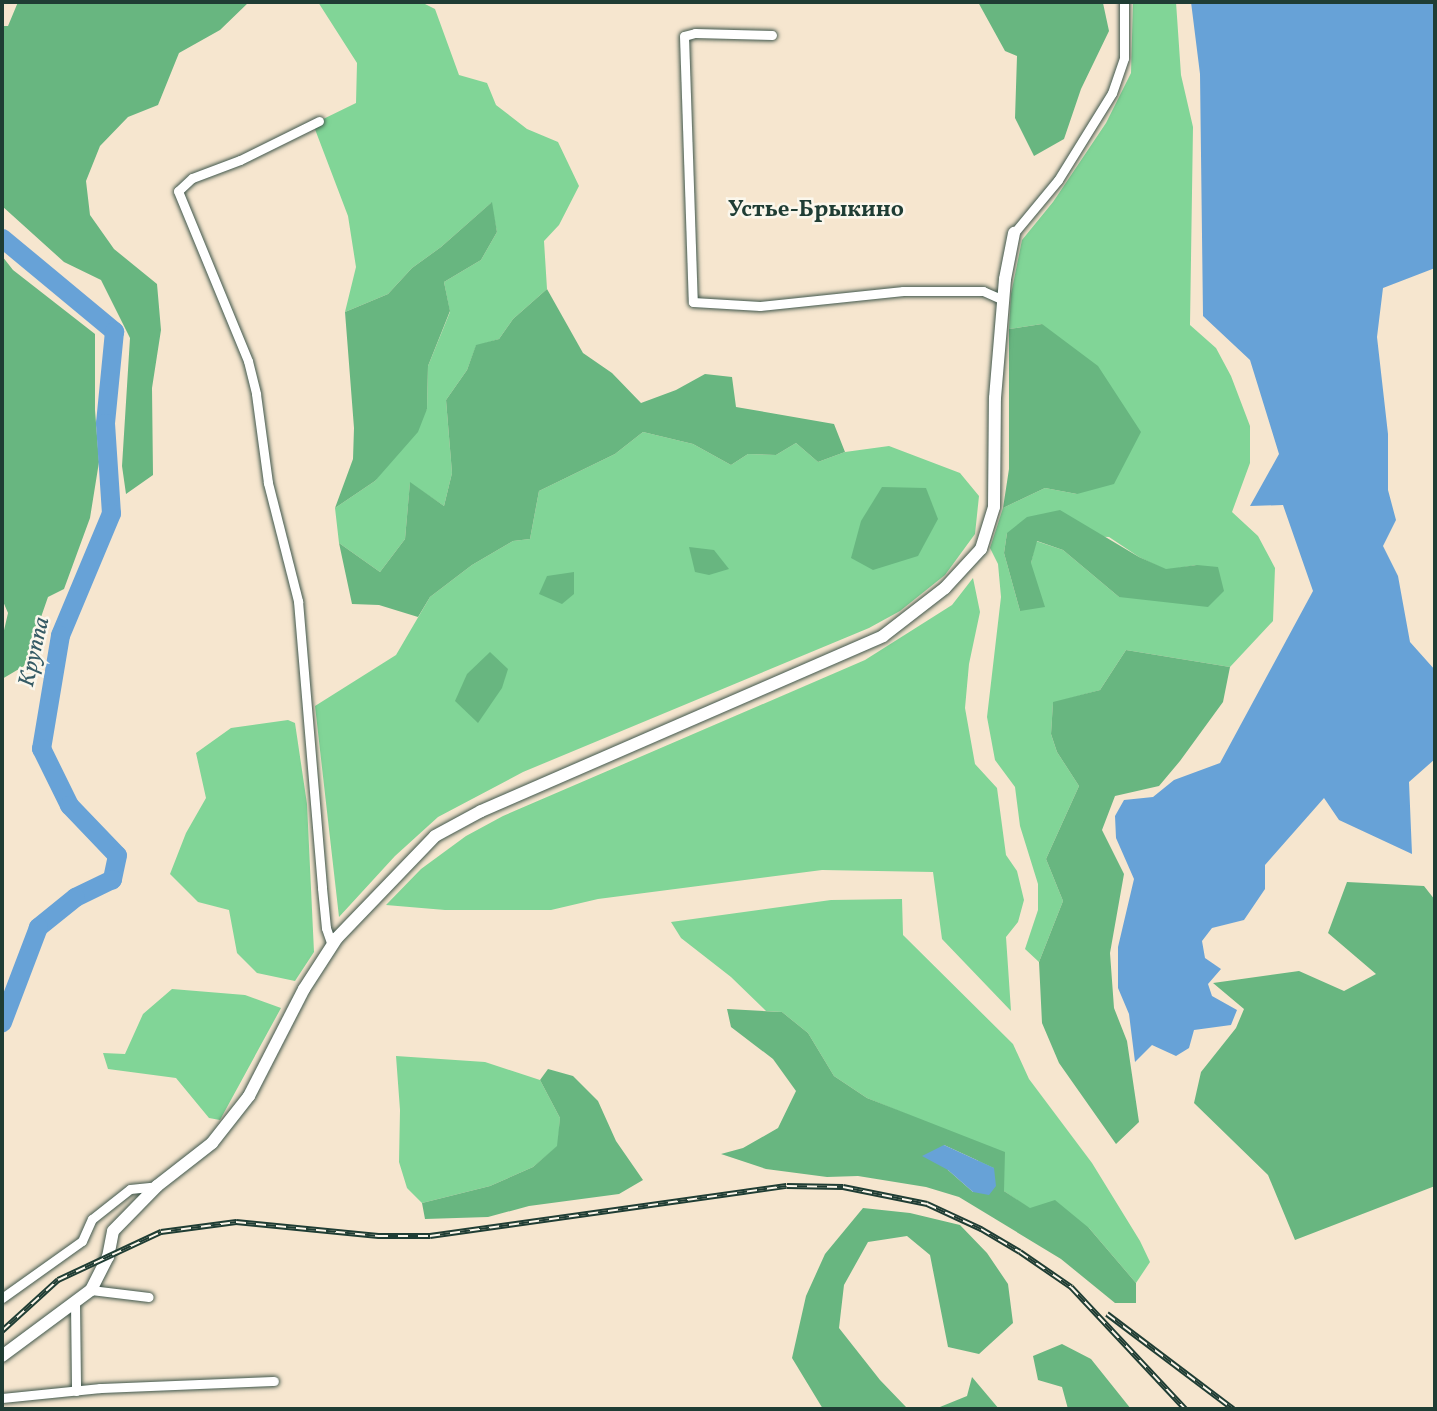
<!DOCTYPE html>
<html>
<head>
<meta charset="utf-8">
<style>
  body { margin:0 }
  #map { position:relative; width:1437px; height:1411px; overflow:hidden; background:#f6e6cf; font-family:Vollkorn,serif }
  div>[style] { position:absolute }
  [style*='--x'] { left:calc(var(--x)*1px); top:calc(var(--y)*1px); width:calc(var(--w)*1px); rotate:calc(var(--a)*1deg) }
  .green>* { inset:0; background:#81d597 }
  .forest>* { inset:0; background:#68b680 }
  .water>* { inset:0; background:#67a2d7 }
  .river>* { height:19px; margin:-9.5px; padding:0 9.5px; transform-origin:9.5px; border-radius:9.5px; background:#67a2d7 }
  .roads { filter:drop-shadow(0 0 2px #3f564b) drop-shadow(0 0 2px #3f564b) }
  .street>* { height:9px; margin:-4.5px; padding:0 4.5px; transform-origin:4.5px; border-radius:4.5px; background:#fff }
  .secondary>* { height:12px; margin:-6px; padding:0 6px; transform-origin:6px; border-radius:6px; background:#fff }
  .rail>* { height:6px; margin-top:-3px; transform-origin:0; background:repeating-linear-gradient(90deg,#fbf7ec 0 10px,#1f3d34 0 20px); box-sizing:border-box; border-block:2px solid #1f3d34 }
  span { translate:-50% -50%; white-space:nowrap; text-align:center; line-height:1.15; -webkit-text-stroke:5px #fbf7ec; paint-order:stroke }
  .neighbourhood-label { font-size:23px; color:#1f3d34; font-weight:700 }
  .water-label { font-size:23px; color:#355b65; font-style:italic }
  .frame { position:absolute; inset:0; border:4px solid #1f3d34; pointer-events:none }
</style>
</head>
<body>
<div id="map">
  <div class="green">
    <div style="clip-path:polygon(318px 2px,421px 2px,435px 9px,459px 75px,487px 83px,496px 105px,527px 129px,558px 142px,579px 186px,559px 225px,544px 241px,547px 289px,513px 319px,499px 339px,476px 346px,467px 370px,446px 400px,452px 473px,444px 506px,410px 483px,405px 539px,380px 572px,339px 543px,335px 508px,375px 481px,427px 409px,428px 366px,450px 312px,444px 282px,481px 260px,497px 232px,491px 203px,441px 247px,412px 268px,388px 294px,345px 312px,356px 267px,348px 216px,313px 124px,356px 103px,357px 63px)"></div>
    <div style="clip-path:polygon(evenodd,1133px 2px,1176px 2px,1181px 75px,1193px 127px,1190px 325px,1216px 348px,1231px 376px,1250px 426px,1250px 463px,1232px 512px,1258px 536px,1275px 568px,1273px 621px,1230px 667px,1126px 650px,1100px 690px,1053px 703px,1051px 734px,1057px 752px,1079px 786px,1046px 859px,1063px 901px,1039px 962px,1025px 949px,1038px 910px,1038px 884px,1020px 826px,1015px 787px,995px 760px,987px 717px,1001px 597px,998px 564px,990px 548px,1003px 508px,1045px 488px,1077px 494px,1042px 324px,1009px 329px,1011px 294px,1022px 240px,1053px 202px,1106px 123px,1131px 73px,1133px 2px,1007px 533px,1109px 537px,1139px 557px,1166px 570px,1197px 565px,1119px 597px,1063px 550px,1036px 541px,1020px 611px,1004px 553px,1007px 533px)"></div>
    <div style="clip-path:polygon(643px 432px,693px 444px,731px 465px,748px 454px,776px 455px,796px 443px,818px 462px,845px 452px,889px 446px,960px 473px,979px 496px,975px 534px,945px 575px,900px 611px,869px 628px,523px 772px,438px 817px,395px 856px,339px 917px,315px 706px,396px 655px,430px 597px,472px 565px,513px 541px,530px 539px,539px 491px,615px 454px)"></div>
    <div style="clip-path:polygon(973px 578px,980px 612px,969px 664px,965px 708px,975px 764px,997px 788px,1006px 855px,1017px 871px,1024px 900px,1018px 922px,1006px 937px,1011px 1011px,942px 939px,933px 872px,822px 870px,598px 899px,551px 910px,445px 910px,386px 905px,421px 869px,466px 836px,503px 816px,865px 660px,952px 605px)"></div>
    <div style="clip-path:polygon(288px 720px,295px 723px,307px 804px,314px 952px,295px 981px,257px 973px,237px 953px,229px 910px,198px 902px,170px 874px,186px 833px,206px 798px,196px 753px,231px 728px)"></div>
    <div style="clip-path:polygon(902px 899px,903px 935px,1013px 1044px,1029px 1079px,1092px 1163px,1140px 1241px,1150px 1262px,1136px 1283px,1089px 1228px,1030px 1209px,1004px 1191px,955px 1134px,867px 1098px,834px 1076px,808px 1033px,782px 1012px,766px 1011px,731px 977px,681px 938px,671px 922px,831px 900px)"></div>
    <div style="clip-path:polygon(172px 989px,245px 995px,281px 1008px,220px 1120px,209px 1118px,176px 1078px,108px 1069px,103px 1053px,125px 1054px,143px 1014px)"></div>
    <div style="clip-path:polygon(396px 1056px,485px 1062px,540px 1080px,560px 1118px,558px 1146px,533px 1167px,490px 1186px,422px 1203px,407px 1188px,399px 1162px,400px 1110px)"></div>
  </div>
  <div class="forest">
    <div style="clip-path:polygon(18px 2px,249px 2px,220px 30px,179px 53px,158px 105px,128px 117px,100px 146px,86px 181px,90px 215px,114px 249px,157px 284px,161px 330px,152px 388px,153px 475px,126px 494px,122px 466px,130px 338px,101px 280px,64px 262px,2px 206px,2px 26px,8px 26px)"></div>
    <div style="clip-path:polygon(978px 2px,1103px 3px,1109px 31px,1081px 89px,1064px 139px,1034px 156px,1015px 118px,1017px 56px,1005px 51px)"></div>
    <div style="clip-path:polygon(492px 202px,497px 232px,481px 260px,444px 282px,450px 311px,428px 366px,427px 409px,418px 432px,375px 481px,335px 508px,353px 459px,354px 428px,345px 312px,388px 294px,412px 268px,441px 247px)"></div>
    <div style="clip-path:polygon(2px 256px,13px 270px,95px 334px,95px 410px,99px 462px,90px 518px,64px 589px,48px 597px,24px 666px,2px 679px,2px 639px,8px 613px,2px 599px)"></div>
    <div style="clip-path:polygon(547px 289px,583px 353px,612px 373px,641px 403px,676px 390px,705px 374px,732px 377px,736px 407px,834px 424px,845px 452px,818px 462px,796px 443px,776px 455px,748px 454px,731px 465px,693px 444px,643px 432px,615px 454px,539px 491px,530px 539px,513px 541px,472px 565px,430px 597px,418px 617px,379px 605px,352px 604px,339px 543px,380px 572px,405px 539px,410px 482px,444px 506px,452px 473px,446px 400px,467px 370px,476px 345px,499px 339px,513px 319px)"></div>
    <div style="clip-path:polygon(1042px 324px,1098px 366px,1141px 432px,1114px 484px,1077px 494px,1045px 488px,1003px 508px,1009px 469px,1009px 329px)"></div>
    <div style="clip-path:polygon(882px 487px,926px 488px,938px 519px,918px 556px,873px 570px,851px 558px,861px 521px)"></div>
    <div style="clip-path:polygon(1060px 510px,1139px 557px,1166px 569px,1197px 565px,1218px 567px,1224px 591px,1208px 607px,1119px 597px,1063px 550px,1037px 541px,1031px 563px,1045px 607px,1020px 611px,1004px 553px,1007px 533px,1027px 517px)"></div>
    <div style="clip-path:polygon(689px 547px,714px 550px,729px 569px,709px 575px,695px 572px)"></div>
    <div style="clip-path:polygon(574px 572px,574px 594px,562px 604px,539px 594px,547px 576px)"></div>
    <div style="clip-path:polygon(1126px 650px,1230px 667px,1223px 702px,1180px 761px,1159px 786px,1115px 796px,1102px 830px,1124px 874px,1110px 953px,1114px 1008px,1127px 1041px,1139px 1122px,1116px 1144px,1059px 1063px,1042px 1023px,1039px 962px,1063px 901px,1046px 859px,1079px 786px,1057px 752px,1051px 734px,1053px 702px,1100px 690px)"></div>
    <div style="clip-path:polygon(490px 652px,508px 669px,502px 688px,478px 723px,455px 701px,467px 674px)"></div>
    <div style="clip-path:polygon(1347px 882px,1424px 886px,1435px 900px,1435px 1186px,1295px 1240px,1268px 1175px,1194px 1103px,1201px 1072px,1236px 1028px,1244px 1009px,1213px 983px,1299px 971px,1344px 991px,1376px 974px,1328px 933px)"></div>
    <div style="clip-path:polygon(evenodd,727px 1009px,782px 1012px,808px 1033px,834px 1076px,867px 1098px,1005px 1152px,1004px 1191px,1030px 1208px,1055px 1200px,1089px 1228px,1136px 1283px,1136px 1303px,1115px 1303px,1061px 1259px,959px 1197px,926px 1187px,858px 1176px,827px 1177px,766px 1169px,721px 1154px,743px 1148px,778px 1128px,796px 1091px,773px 1059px,731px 1027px,727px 1009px,944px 1145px,994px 1168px,973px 1192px,948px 1170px,944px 1145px)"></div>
    <div style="clip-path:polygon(548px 1069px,573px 1076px,598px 1101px,616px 1141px,643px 1180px,619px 1194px,529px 1206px,488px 1217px,425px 1219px,422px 1203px,490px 1186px,533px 1167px,557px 1146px,560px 1118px,540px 1080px)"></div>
    <div style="clip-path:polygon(863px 1208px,910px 1213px,960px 1225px,987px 1253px,1008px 1284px,1013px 1323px,979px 1354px,948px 1347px,930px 1255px,907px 1236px,868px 1242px,844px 1285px,839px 1328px,880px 1380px,906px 1407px,918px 1409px,823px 1409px,792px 1358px,806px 1296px,825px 1254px)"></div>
    <div style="clip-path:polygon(1062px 1344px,1091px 1359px,1131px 1409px,1068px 1409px,1062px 1387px,1038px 1380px,1033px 1356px)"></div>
    <div style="clip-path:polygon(972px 1377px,999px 1409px,935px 1409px,967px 1396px)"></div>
  </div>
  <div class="water">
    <div style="clip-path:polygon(1191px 2px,1435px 2px,1435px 268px,1383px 288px,1377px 337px,1388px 434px,1388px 490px,1396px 520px,1383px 546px,1398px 576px,1410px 642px,1435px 670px,1435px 759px,1409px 782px,1412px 854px,1339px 820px,1324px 798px,1265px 865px,1265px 889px,1244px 920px,1212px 928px,1202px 941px,1205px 958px,1221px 969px,1208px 984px,1212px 996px,1237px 1010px,1231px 1025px,1194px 1030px,1189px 1048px,1176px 1056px,1152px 1045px,1135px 1062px,1129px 1014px,1118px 988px,1118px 947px,1134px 879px,1116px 838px,1115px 816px,1124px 800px,1153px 797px,1174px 780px,1220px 763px,1313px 591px,1283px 505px,1250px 506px,1279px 454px,1250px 360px,1203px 316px,1200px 74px)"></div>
    <div style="clip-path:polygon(944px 1145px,994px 1168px,996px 1186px,989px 1195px,973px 1192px,948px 1170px,922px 1156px)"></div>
  </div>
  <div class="river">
    <div style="--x:2;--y:238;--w:146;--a:39.7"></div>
    <div style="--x:114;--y:331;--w:92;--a:95.6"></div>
    <div style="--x:105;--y:423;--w:90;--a:86.2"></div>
    <div style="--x:111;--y:513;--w:132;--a:112.7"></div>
    <div style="--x:60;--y:635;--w:115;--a:99.5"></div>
    <div style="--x:41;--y:748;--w:64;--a:63.8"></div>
    <div style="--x:69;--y:805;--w:69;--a:46.2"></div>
    <div style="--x:117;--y:855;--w:25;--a:102"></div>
    <div style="--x:112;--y:879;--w:41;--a:154.1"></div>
    <div style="--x:75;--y:897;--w:48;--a:141"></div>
    <div style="--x:38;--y:927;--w:102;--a:110.8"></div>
  </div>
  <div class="roads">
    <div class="street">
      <div style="--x:772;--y:35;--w:77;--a:-178.5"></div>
      <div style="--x:695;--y:33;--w:11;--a:165"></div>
      <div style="--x:684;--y:36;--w:266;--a:88.1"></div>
      <div style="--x:693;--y:302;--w:67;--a:3.4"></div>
      <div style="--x:760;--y:306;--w:144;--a:-6"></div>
      <div style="--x:903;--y:291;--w:80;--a:0"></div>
      <div style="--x:983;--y:291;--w:22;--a:24"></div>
      <div style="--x:319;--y:121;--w:88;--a:153.7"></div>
      <div style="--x:240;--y:160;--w:51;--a:159.4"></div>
      <div style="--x:192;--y:178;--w:19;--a:137"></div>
      <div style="--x:178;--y:191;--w:184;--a:67.6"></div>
      <div style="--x:248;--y:361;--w:34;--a:76"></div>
      <div style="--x:256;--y:394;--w:90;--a:82.3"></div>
      <div style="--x:268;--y:483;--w:122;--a:75.7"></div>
      <div style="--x:298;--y:601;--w:288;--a:85.2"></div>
      <div style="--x:322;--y:888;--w:40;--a:84.3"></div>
      <div style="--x:326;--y:928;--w:18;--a:71"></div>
      <div style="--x:1014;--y:233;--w:69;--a:-50.3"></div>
      <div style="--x:1058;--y:180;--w:102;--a:-58.2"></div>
      <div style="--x:1112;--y:93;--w:37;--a:-71"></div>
      <div style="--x:1124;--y:58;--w:56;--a:-90"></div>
      <div style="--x:91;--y:1290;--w:58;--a:6.9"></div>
      <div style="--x:2;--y:1298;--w:98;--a:-35.5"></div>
      <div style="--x:82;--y:1241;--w:24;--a:-66"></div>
      <div style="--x:92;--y:1219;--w:48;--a:-38.3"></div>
      <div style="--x:130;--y:1189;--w:27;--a:-6"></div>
      <div style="--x:75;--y:1303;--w:88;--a:89.3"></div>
      <div style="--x:2;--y:1398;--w:99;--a:-5.8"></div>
      <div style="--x:100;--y:1388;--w:174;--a:-2.3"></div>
    </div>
    <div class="secondary">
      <div style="--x:2;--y:1356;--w:111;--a:-36.6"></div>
      <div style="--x:91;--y:1290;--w:37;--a:-63"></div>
      <div style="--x:108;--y:1257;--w:26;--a:-79"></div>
      <div style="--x:113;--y:1231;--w:63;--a:-45.6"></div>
      <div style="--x:157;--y:1186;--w:70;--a:-38"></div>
      <div style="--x:212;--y:1143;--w:60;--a:-51.8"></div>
      <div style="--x:249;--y:1096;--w:120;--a:-62.8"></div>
      <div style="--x:304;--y:989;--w:61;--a:-57.1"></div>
      <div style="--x:337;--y:938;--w:141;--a:-46.1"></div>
      <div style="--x:435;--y:836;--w:52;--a:-28.5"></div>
      <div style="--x:481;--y:811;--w:438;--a:-23.5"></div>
      <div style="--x:883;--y:636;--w:78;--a:-37.7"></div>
      <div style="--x:945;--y:588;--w:53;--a:-47.3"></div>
      <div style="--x:981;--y:549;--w:44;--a:-72.8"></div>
      <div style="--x:994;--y:507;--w:109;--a:-89.5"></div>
      <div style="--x:995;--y:398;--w:119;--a:-85.2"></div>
      <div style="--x:1005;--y:279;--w:47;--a:-78.9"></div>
    </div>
  </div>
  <div class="rail">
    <div style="--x:1107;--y:1314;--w:158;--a:37"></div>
    <div style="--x:2;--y:1331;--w:76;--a:-42.3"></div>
    <div style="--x:58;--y:1280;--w:114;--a:-25"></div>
    <div style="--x:161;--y:1232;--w:76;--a:-7.6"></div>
    <div style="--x:236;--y:1222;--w:143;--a:5.6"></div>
    <div style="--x:378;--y:1236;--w:52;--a:0"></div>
    <div style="--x:430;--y:1236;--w:360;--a:-8"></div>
    <div style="--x:787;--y:1186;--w:56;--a:1"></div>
    <div style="--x:843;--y:1187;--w:86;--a:11.4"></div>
    <div style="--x:927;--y:1204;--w:60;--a:24.8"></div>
    <div style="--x:981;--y:1229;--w:45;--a:30.5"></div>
    <div style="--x:1020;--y:1252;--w:62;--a:34.5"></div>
    <div style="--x:1071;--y:1287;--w:167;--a:46.9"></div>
  </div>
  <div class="neighbourhood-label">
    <span style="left:816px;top:210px">Устье-Брыкино</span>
  </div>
  <div class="water-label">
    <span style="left:35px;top:652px;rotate:-77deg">Круппа</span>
  </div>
  <div class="frame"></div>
</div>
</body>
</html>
